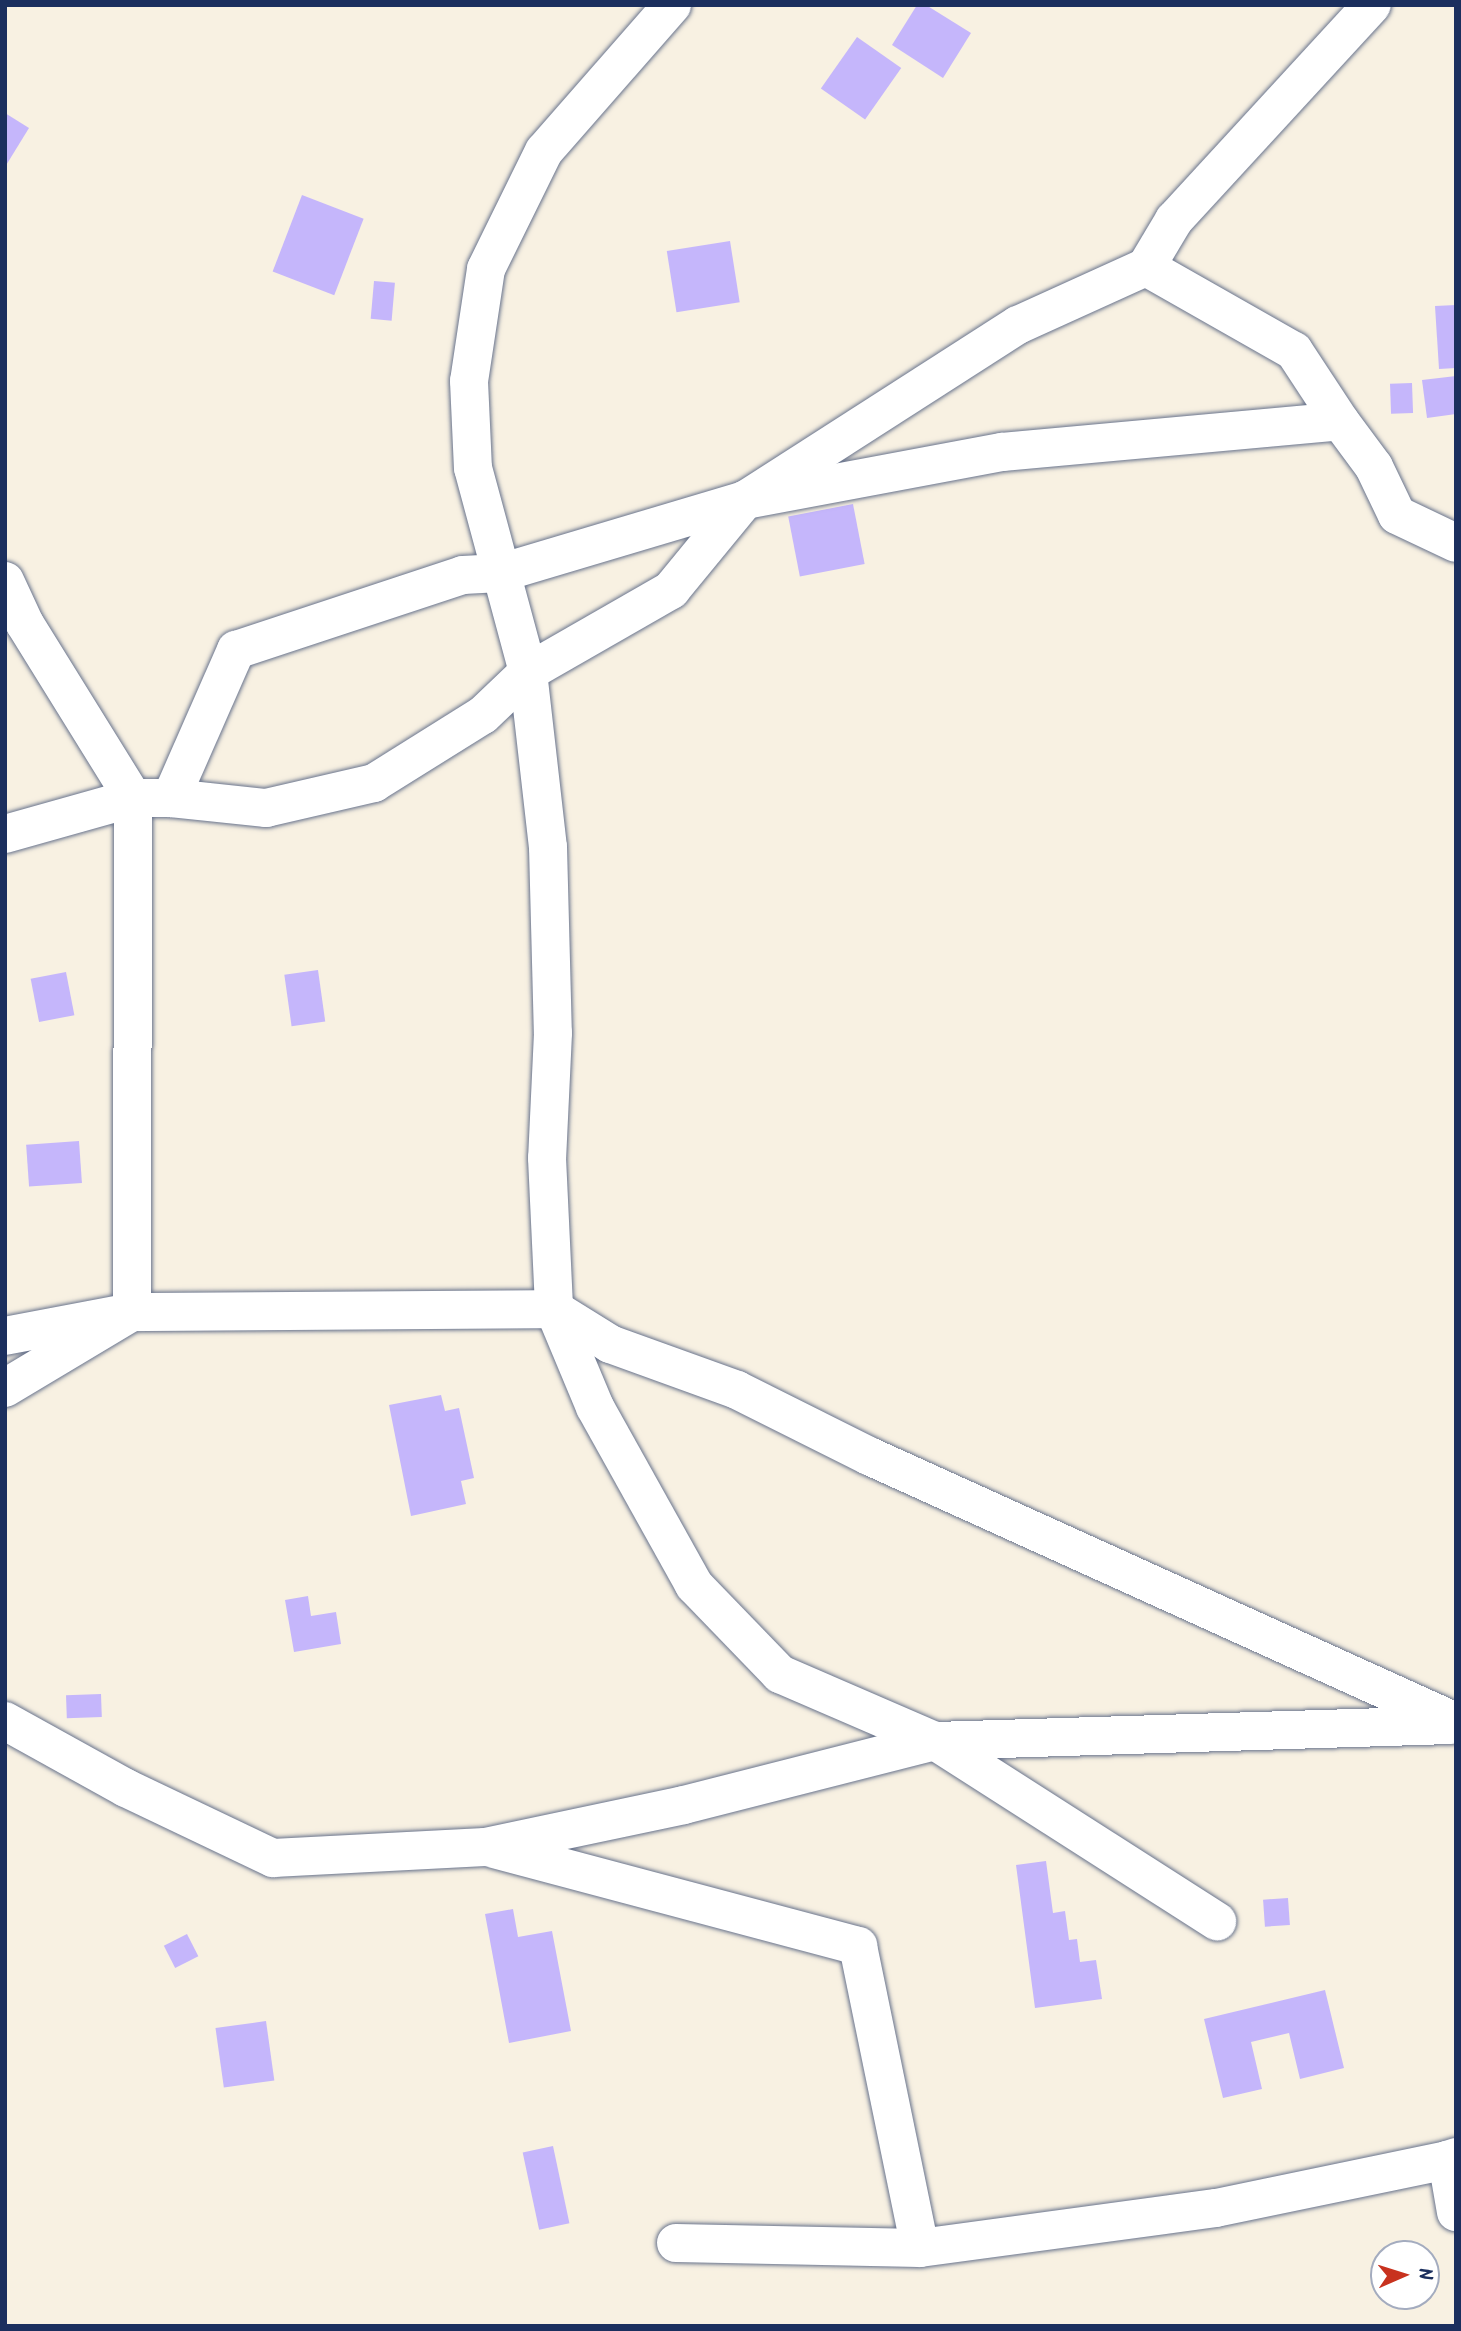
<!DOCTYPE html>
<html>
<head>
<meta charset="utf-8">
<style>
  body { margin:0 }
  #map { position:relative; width:1461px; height:2331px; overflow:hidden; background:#f8f1e2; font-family:Kalam,sans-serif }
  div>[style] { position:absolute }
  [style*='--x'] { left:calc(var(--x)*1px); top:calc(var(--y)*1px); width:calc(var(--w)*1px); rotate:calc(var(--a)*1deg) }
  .building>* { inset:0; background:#c5b6fb; transform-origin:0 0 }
  .roads { filter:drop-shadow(0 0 2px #68738c) drop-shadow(0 0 2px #68738c) }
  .minor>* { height:38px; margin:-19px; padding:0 19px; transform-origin:19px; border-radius:19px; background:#fff }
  span { translate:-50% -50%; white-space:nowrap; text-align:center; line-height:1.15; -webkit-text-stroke:6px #fff; paint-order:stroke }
  .frame { position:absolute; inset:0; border:7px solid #1b2f5e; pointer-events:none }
  .north { position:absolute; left:1370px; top:2240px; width:70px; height:70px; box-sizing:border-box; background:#fff; border:2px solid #a4acbf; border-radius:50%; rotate:87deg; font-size:19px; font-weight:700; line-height:28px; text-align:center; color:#1b2f5e }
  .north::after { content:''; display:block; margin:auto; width:24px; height:32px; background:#c8321e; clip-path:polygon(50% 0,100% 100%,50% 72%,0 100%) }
</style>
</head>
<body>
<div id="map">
  <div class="building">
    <div style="clip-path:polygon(917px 5px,926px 5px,971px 33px,943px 78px,892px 45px)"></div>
    <div style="left:857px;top:37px;width:54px;height:63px;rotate:35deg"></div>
    <div style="clip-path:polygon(5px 113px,29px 128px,5px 167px)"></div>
    <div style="left:302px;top:195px;width:66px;height:82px;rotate:21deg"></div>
    <div style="left:730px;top:241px;width:62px;height:64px;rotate:81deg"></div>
    <div style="left:374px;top:281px;width:21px;height:38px;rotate:5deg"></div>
    <div style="clip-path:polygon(1456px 305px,1456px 368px,1439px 369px,1435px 306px)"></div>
    <div style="clip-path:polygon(1456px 376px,1456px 414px,1427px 418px,1422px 380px)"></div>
    <div style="left:1412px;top:383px;width:30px;height:22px;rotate:88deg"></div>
    <div style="left:853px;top:504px;width:61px;height:66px;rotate:79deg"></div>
    <div style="left:318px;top:970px;width:52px;height:34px;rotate:82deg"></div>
    <div style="left:66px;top:972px;width:44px;height:36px;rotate:79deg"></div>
    <div style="left:79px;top:1141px;width:42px;height:53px;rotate:86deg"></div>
    <div style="clip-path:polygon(441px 1395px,445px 1411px,459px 1408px,474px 1478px,461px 1481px,466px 1504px,411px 1516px,389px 1405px)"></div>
    <div style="clip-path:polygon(308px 1596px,311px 1616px,336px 1612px,341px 1644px,294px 1652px,285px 1600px)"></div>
    <div style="left:101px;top:1694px;width:23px;height:35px;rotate:88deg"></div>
    <div style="clip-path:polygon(1046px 1861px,1053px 1913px,1065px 1911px,1069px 1940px,1077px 1939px,1080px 1962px,1096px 1960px,1102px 1999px,1035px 2008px,1016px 1865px)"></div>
    <div style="left:1288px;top:1898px;width:27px;height:25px;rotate:86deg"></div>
    <div style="clip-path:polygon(513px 1909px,518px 1937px,552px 1931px,571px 2031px,509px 2043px,485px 1914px)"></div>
    <div style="left:187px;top:1934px;width:25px;height:26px;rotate:63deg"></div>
    <div style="clip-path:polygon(1325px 1990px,1344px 2068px,1300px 2079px,1289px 2033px,1251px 2042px,1262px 2089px,1223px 2098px,1204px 2019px)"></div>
    <div style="left:266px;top:2021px;width:60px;height:51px;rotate:82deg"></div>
    <div style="left:553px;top:2146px;width:79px;height:31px;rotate:78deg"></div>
  </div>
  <div class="roads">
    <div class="minor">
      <div style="--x:672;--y:5;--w:194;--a:131.2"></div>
      <div style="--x:544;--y:151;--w:131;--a:116.2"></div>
      <div style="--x:486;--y:269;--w:113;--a:98.6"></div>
      <div style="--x:469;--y:381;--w:87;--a:87.4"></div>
      <div style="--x:473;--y:468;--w:211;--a:74.9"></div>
      <div style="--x:528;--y:672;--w:176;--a:83.5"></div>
      <div style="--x:548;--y:847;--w:186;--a:88.5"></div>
      <div style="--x:553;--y:1033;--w:125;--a:92.7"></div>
      <div style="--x:547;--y:1158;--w:151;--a:87.3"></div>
      <div style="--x:554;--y:1309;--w:106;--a:67.3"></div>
      <div style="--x:595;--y:1407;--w:204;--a:60.9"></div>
      <div style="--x:694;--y:1585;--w:124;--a:46"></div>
      <div style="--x:780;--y:1674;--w:169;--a:23.4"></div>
      <div style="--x:935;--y:1741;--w:335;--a:32.6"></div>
      <div style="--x:1146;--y:267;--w:55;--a:-59.2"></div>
      <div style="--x:1174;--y:220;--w:292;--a:-47.4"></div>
      <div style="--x:5;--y:581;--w:47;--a:65.1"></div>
      <div style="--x:25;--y:624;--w:205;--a:58.2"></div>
      <div style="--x:133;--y:798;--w:514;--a:90.11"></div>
      <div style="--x:132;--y:1312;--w:129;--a:169.3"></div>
      <div style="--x:171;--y:798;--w:96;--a:6"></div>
      <div style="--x:266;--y:808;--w:111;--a:-13"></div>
      <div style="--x:374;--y:783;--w:128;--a:-32"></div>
      <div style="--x:483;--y:715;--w:62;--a:-43.7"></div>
      <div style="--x:528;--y:672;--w:165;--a:-29.8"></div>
      <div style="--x:671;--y:590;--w:117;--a:-50.6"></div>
      <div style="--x:745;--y:500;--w:324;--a:-32.7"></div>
      <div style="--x:1018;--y:325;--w:141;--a:-24.4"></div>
      <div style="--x:1146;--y:267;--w:170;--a:29.6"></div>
      <div style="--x:1294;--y:351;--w:84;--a:56.7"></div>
      <div style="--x:5;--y:834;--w:133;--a:-15.7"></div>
      <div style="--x:133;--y:798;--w:38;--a:0"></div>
      <div style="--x:171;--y:798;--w:162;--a:-66.3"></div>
      <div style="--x:236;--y:650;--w:239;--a:-18.3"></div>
      <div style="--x:463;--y:575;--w:37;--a:-3"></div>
      <div style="--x:500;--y:573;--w:256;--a:-16.6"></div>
      <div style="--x:745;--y:500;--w:261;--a:-10.6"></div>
      <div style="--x:1002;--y:452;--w:339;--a:-5.2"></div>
      <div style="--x:1340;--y:421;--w:57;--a:53.5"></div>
      <div style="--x:1374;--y:467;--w:53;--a:64.4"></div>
      <div style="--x:1397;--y:515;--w:65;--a:25.4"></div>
      <div style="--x:5;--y:1388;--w:148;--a:-30.9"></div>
      <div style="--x:132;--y:1312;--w:422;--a:-0.4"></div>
      <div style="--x:554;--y:1309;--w:66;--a:32"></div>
      <div style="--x:610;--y:1344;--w:135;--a:19.9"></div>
      <div style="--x:737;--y:1390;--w:148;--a:26.6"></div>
      <div style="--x:869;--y:1456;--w:644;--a:24.38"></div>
      <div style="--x:5;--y:1721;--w:138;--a:29"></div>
      <div style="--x:126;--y:1788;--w:163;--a:25.5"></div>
      <div style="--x:273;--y:1858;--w:212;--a:-3"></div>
      <div style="--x:485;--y:1847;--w:203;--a:-11.9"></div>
      <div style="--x:684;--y:1805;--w:259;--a:-14.3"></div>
      <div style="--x:935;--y:1741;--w:516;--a:-1.78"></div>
      <div style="--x:494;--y:1849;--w:377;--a:14.9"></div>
      <div style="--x:858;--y:1946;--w:308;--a:78.4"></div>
      <div style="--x:920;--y:2248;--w:299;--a:-7.7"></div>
      <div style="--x:1216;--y:2208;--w:236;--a:-11.7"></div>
      <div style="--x:1456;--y:2157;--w:9;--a:162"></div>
      <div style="--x:1447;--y:2160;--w:53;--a:80.2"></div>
      <div style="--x:676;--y:2243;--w:244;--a:1.2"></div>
    </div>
  </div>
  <div class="frame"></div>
  <div class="north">N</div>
</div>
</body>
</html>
